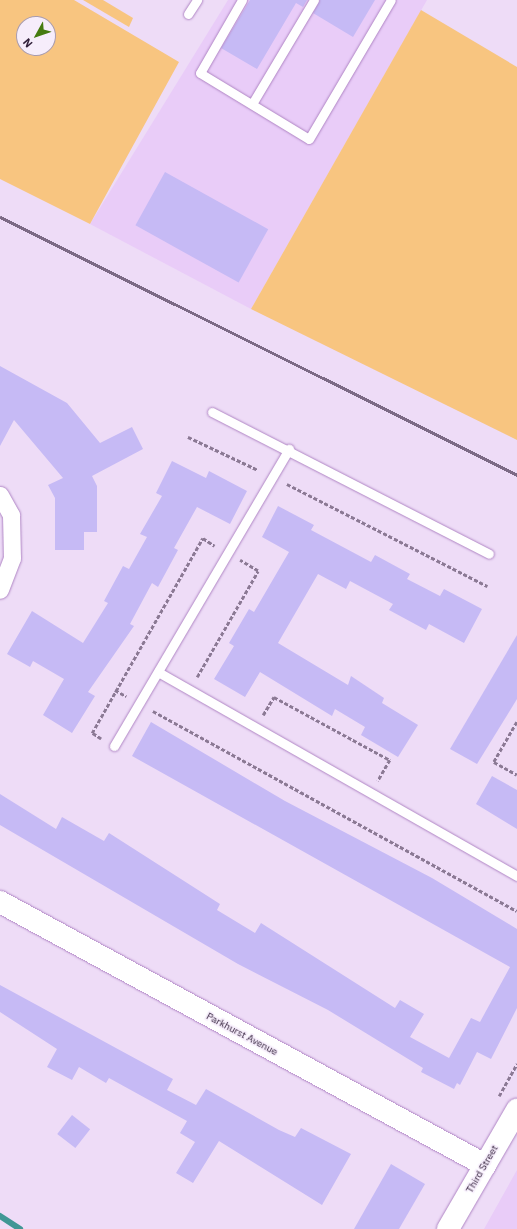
<!DOCTYPE html>
<html>
<head>
<meta charset="utf-8">
<style>
  body { margin:0 }
  #map { position:relative; width:517px; height:1229px; overflow:hidden; background:#eedcf7; font-family:"IBM Plex Sans",sans-serif }
  div>[style] { position:absolute }
  [style*='--x'] { left:calc(var(--x)*1px); top:calc(var(--y)*1px); width:calc(var(--w)*1px); rotate:calc(var(--a)*1deg) }
  .built>* { inset:0; background:#e9ccf8 }
  .green>* { inset:0; background:#f8c580 }
  .stream>* { height:6px; margin:-3px; padding:0 3px; transform-origin:3px; border-radius:3px; background:#409795 }
  .building>* { inset:0; background:#c6baf5; transform-origin:0 0 }
  .path>* { height:2.5px; margin-top:-1.25px; transform-origin:0; background:repeating-linear-gradient(90deg,#8b7994 0 4px,transparent 0 6px) }
  .roads { filter:drop-shadow(0 0 1px #af85c4) drop-shadow(0 0 1px #af85c4) }
  .service>* { height:9px; margin:-4.5px; padding:0 4.5px; transform-origin:4.5px; border-radius:4.5px; background:#fff }
  .minor>* { height:17px; margin:-8.5px; padding:0 8.5px; transform-origin:8.5px; border-radius:8.5px; background:#fff }
  .tertiary>* { height:22px; margin:-11px; padding:0 11px; transform-origin:11px; border-radius:11px; background:#fff }
  .rail>* { height:3px; margin:-1.5px; padding:0 1.5px; transform-origin:1.5px; border-radius:1.5px; background:#7c6a85 }
  span { translate:-50% -50%; white-space:nowrap; text-align:center; line-height:1.15; -webkit-text-stroke:3px #f6edfb; paint-order:stroke }
  .street-label { font-size:10px; color:#32213b }
  .north { position:absolute; left:16px; top:16px; width:40px; height:40px; box-sizing:border-box; background:#f6edfb; border:1px solid #a89bae; border-radius:50%; rotate:230deg; font-size:11px; font-weight:700; line-height:16px; text-align:center; color:#32213b }
  .north::after { content:''; display:block; margin:auto; width:14px; height:18px; background:#457b10; clip-path:polygon(50% 0,100% 100%,50% 72%,0 100%) }
</style>
</head>
<body>
<div id="map">
  <div class="built">
    <div style="clip-path:polygon(228px 0,427px 0,251px 309px,90px 224px)"></div>
    <div style="clip-path:polygon(517px 1170px,517px 1229px,484px 1229px)"></div>
  </div>
  <div class="green">
    <div style="clip-path:polygon(evenodd,0 0,74px 0,179px 62px,90px 224px,0 179px,0 0,24px 24px,48px 24px,48px 48px,24px 48px,24px 24px)"></div>
    <div style="clip-path:polygon(83px 0,103px 0,133px 18px,129px 27px)"></div>
    <div style="clip-path:polygon(421px 10px,517px 67px,517px 440px,251px 309px)"></div>
  </div>
  <div class="stream">
    <div style="--x:0;--y:1216;--w:24;--a:33"></div>
  </div>
  <div class="building">
    <div style="clip-path:polygon(250px 0,307px 0,303px 7px,296px 3px,257px 69px,221px 48px)"></div>
    <div style="clip-path:polygon(320px 0,375px 0,353px 37px,313px 13px)"></div>
    <div style="left:165px;top:172px;width:118px;height:61px;rotate:29deg"></div>
    <div style="clip-path:polygon(0 366px,67px 403px,100px 443px,132px 427px,143px 449px,92px 476px,97px 486px,97px 532px,84px 532px,84px 550px,55px 550px,55px 498px,48px 485px,63px 478px,14px 420px,0 446px)"></div>
    <div style="clip-path:polygon(172px 461px,206px 478px,209px 471px,247px 491px,230px 524px,197px 507px,174px 548px,178px 550px,158px 587px,152px 583px,130px 624px,134px 626px,88px 692px,95px 696px,72px 733px,43px 715px,64px 679px,33px 661px,30px 667px,7px 654px,32px 611px,83px 643px,108px 603px,104px 601px,123px 566px,129px 569px,147px 537px,140px 534px,162px 496px,156px 493px)"></div>
    <div style="clip-path:polygon(278px 506px,314px 525px,311px 530px,371px 562px,375px 555px,410px 574px,407px 579px,440px 596px,444px 589px,482px 609px,464px 643px,429px 624px,426px 630px,389px 610px,393px 604px,350px 581px,346px 589px,318px 574px,278px 643px,348px 685px,351px 676px,384px 698px,382px 703px,418px 725px,398px 757px,361px 735px,365px 727px,335px 709px,332px 716px,260px 672px,245px 697px,214px 679px,234px 646px,229px 643px,249px 609px,254px 612px,289px 552px,262px 537px)"></div>
    <div style="clip-path:polygon(517px 635px,517px 699px,477px 764px,450px 749px)"></div>
    <div style="clip-path:polygon(151px 722px,285px 801px,432px 878px,517px 929px,517px 1008px,491px 1059px,477px 1052px,460px 1085px,457px 1083px,454px 1089px,421px 1072px,423px 1068px,328px 1010px,238px 964px,0 825px,0 794px,56px 829px,62px 817px,104px 841px,109px 833px,220px 904px,217px 910px,255px 933px,261px 923px,395px 1008px,400px 1000px,424px 1014px,410px 1037px,449px 1058px,471px 1018px,480px 1022px,510px 967px,132px 756px)"></div>
    <div style="clip-path:polygon(492px 776px,517px 790px,517px 829px,476px 804px)"></div>
    <div style="clip-path:polygon(0 985px,173px 1079px,167px 1090px,196px 1105px,206px 1089px,279px 1130px,295px 1137px,301px 1128px,351px 1154px,322px 1205px,219px 1141px,193px 1183px,176px 1173px,195px 1142px,180px 1133px,187px 1121px,109px 1078px,106px 1083px,79px 1067px,72px 1080px,47px 1067px,57px 1049px,0 1012px)"></div>
    <div style="left:72px;top:1115px;width:23px;height:24px;rotate:38deg"></div>
    <div style="clip-path:polygon(391px 1164px,425px 1184px,399px 1229px,354px 1229px)"></div>
  </div>
  <div class="path">
    <div style="--x:188;--y:437;--w:77;--a:25.2"></div>
    <div style="--x:287;--y:484;--w:225;--a:27"></div>
    <div style="--x:197;--y:677;--w:122;--a:-60.1"></div>
    <div style="--x:258;--y:571;--w:21;--a:-149"></div>
    <div style="--x:115;--y:690;--w:13;--a:29"></div>
    <div style="--x:153;--y:711;--w:415;--a:28.8"></div>
    <div style="--x:263;--y:715;--w:21;--a:-59"></div>
    <div style="--x:274;--y:697;--w:132;--a:28.5"></div>
    <div style="--x:390;--y:760;--w:24;--a:120"></div>
    <div style="--x:517;--y:722;--w:46;--a:119.9"></div>
    <div style="--x:494;--y:762;--w:26;--a:29"></div>
    <div style="--x:101;--y:739;--w:11;--a:-146"></div>
    <div style="--x:92;--y:733;--w:224;--a:-60.4"></div>
    <div style="--x:203;--y:538;--w:14;--a:34"></div>
    <div style="--x:499;--y:1096;--w:37;--a:-61"></div>
  </div>
  <div class="roads">
    <div class="service">
      <div style="--x:242;--y:0;--w:84;--a:119.9"></div>
      <div style="--x:200;--y:73;--w:127;--a:31.2"></div>
      <div style="--x:309;--y:139;--w:161;--a:-59.5"></div>
      <div style="--x:188;--y:14;--w:17;--a:-57"></div>
      <div style="--x:252;--y:104;--w:121;--a:-59.2"></div>
      <div style="--x:212;--y:412;--w:311;--a:27.1"></div>
      <div style="--x:158;--y:672;--w:413;--a:29.6"></div>
      <div style="--x:114;--y:746;--w:345;--a:-59.5"></div>
    </div>
    <div class="minor">
      <div style="--x:0;--y:495;--w:23;--a:61"></div>
      <div style="--x:11;--y:515;--w:43;--a:88.7"></div>
      <div style="--x:12;--y:558;--w:34;--a:111"></div>
    </div>
    <div class="tertiary">
      <div style="--x:0;--y:902;--w:552;--a:28.47"></div>
      <div style="--x:448;--y:1229;--w:138;--a:-59.9"></div>
    </div>
  </div>
  <div class="rail">
    <div style="--x:0;--y:217;--w:578;--a:26.52"></div>
  </div>
  <div class="street-label">
    <span style="left:242px;top:1034px;rotate:28deg">Parkhurst Avenue</span>
    <span style="left:482px;top:1169px;rotate:-60deg">Third Street</span>
  </div>
  <div class="north">N</div>
</div>
</body>
</html>
